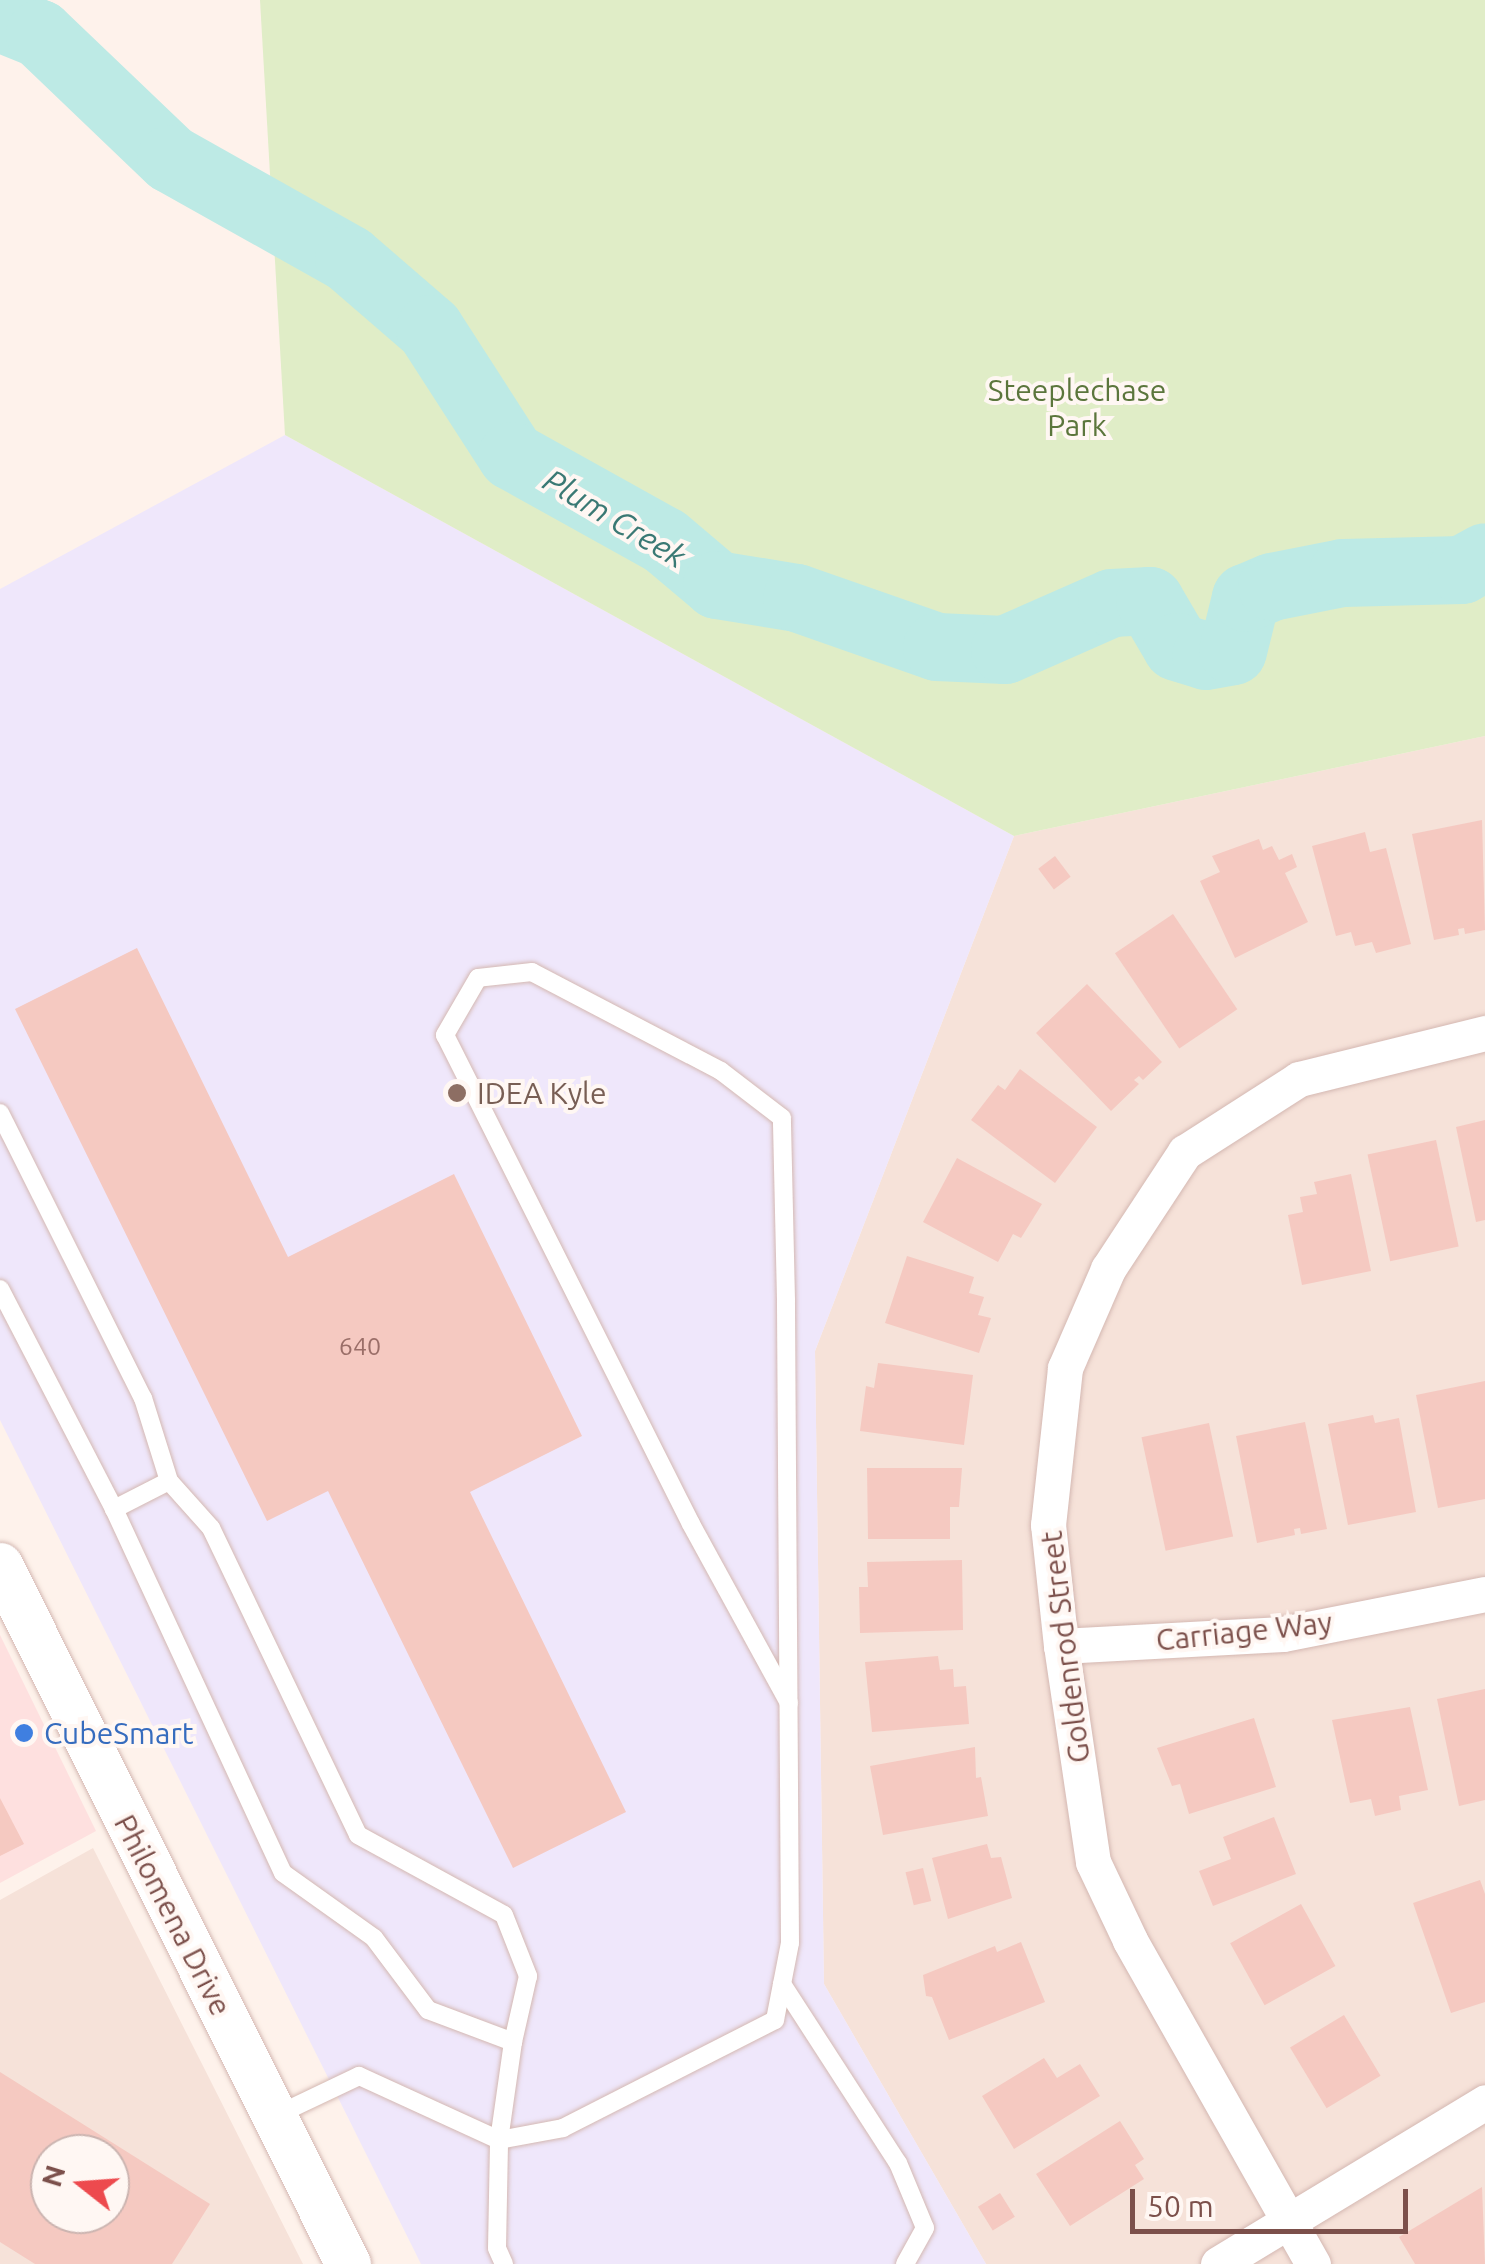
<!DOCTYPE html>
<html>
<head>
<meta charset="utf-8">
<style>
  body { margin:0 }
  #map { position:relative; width:1485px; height:2264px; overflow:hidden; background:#fef2eb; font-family:Ubuntu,sans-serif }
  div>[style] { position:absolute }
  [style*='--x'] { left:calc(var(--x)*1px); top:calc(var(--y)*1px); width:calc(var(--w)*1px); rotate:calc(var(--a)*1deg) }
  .residential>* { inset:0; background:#f6e2d9 }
  .commercial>* { inset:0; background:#fee0df }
  .education>* { inset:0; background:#efe7fb }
  .green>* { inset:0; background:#e0edc7 }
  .river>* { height:68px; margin:-34px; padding:0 34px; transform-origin:34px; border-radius:34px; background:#bdeae5 }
  .building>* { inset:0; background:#f5c9c1; transform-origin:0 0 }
  .roads { filter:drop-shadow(0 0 2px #d4b8b2) drop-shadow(0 0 2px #d4b8b2) }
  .service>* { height:18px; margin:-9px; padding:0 9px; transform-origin:9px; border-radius:9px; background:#fff }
  .minor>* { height:35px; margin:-17.5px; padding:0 17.5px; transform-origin:17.5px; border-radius:17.5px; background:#fff }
  .tertiary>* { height:45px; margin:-22.5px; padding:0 22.5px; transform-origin:22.5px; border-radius:22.5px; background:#fff }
  .dots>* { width:28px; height:28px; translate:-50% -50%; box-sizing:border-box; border:5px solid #fff7f3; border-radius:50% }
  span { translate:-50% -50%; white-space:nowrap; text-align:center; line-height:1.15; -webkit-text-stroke:8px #fff7f3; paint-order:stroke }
  .number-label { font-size:25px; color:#9a6e68 }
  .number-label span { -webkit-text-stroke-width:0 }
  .park-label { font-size:30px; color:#5b763c }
  .education-label { font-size:30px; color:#785e54 }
  .left { translate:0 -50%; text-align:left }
  .street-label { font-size:30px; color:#7c504b }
  .shop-label { font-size:30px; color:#366cbe }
  .water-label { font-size:32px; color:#3a7974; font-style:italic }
  .north { position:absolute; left:30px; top:2134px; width:100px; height:100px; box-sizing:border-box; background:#fff7f3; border:2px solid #cbb4b0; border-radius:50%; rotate:287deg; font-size:28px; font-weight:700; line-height:40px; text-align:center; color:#7c504b }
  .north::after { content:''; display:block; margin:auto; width:35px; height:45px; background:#ed4a4e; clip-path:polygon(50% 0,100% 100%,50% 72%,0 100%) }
  .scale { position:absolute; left:1130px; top:2189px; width:278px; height:45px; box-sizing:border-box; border:5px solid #7c504b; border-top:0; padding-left:12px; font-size:30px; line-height:35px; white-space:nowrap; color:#7c504b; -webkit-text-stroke:8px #fff7f3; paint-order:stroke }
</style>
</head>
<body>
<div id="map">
  <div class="residential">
    <div style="clip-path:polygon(1485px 736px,1485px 2264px,986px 2264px,824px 1984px,815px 1351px,1014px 836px)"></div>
    <div style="clip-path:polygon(evenodd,93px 1848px,303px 2264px,0 2264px,0 1900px,93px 1848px,50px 2154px,110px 2154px,110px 2214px,50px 2214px,50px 2154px)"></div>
  </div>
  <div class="commercial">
    <div style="clip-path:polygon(0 1635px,96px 1831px,0 1883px)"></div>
  </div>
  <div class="education">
    <div style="clip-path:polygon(285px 435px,1014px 836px,815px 1351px,824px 1984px,986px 2264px,421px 2264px,0 1420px,0 589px)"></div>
  </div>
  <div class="green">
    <div style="clip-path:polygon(260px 0,1485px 0,1485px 736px,1014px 836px,285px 435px)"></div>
  </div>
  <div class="river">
    <div style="--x:0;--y:18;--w:43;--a:21.8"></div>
    <div style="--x:40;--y:34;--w:181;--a:43.7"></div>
    <div style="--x:171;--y:159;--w:204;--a:29.3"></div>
    <div style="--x:349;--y:259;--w:107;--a:40.8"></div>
    <div style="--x:430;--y:329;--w:151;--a:57.2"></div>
    <div style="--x:512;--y:456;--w:175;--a:29.1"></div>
    <div style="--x:665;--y:541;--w:68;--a:40.2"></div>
    <div style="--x:717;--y:585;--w:81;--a:9.2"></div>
    <div style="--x:797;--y:598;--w:148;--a:19.3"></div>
    <div style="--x:937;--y:647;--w:68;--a:2.5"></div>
    <div style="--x:1005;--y:650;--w:117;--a:-23.7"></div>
    <div style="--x:1112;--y:603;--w:38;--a:-3"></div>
    <div style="--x:1150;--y:601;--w:53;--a:59.6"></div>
    <div style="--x:1177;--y:647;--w:30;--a:17"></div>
    <div style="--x:1206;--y:656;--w:27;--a:-10"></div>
    <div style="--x:1233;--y:651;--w:55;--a:-76.2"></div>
    <div style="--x:1246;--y:598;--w:28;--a:-23"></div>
    <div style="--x:1272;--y:587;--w:72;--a:-11.2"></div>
    <div style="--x:1343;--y:573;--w:119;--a:-1.4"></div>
    <div style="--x:1462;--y:570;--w:26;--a:-29"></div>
  </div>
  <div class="building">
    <div style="clip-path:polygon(1482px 820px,1485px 930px,1465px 934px,1464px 928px,1458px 929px,1459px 935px,1434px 940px,1412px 834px)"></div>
    <div style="clip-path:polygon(1365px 832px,1370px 852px,1386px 848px,1411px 944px,1376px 953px,1372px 942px,1355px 946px,1351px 932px,1336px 936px,1312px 846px)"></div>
    <div style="clip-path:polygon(1259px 839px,1263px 850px,1272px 846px,1279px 860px,1292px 854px,1297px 867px,1285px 873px,1308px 922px,1235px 958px,1200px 881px,1220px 872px,1212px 856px)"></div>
    <div style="left:1055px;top:856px;width:26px;height:21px;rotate:53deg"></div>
    <div style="left:1173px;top:914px;width:115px;height:70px;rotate:56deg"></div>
    <div style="clip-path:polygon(137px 948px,288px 1257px,454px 1174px,582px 1436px,470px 1492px,626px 1812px,513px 1868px,328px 1491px,267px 1521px,15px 1009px)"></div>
    <div style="clip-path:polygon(1087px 984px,1162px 1062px,1143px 1080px,1139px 1076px,1134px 1080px,1139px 1084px,1111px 1111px,1036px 1033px)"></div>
    <div style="clip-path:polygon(1020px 1069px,1097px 1127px,1055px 1183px,971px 1120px,998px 1085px,1005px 1090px)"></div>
    <div style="clip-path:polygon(1485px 1120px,1485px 1220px,1476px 1222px,1456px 1127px)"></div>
    <div style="left:1436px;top:1140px;width:109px;height:70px;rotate:78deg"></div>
    <div style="clip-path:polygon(957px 1158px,1042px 1204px,1021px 1238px,1013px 1234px,998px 1262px,923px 1222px)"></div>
    <div style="clip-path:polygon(1351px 1174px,1371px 1271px,1302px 1285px,1288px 1215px,1303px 1212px,1300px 1197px,1317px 1194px,1314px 1182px)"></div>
    <div style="clip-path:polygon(907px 1256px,974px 1277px,969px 1293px,984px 1297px,978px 1315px,991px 1318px,979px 1353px,885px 1323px)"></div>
    <div style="clip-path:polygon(878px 1363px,973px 1375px,964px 1445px,860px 1431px,866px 1386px,874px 1388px)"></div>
    <div style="clip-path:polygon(1485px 1381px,1485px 1499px,1438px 1508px,1416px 1395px)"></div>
    <div style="clip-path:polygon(1373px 1415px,1375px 1423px,1399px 1418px,1416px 1512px,1348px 1525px,1328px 1424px)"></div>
    <div style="clip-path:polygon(1305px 1422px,1327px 1529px,1301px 1534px,1300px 1528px,1294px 1529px,1295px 1535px,1257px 1543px,1236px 1436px)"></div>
    <div style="left:1209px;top:1423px;width:116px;height:69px;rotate:78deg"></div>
    <div style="clip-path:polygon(867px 1468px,962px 1468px,959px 1507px,950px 1507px,950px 1539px,868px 1539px)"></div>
    <div style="clip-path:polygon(962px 1560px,963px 1630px,860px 1633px,859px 1587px,868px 1587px,867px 1562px)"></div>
    <div style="clip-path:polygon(938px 1656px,940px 1670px,953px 1669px,954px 1687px,966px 1686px,969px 1724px,872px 1732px,865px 1662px)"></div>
    <div style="clip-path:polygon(1485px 1689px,1485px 1800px,1459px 1806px,1437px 1699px)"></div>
    <div style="clip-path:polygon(1410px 1707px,1428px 1790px,1399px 1796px,1401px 1810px,1375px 1816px,1371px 1799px,1350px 1803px,1332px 1720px)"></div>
    <div style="clip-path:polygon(1254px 1718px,1276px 1787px,1189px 1814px,1180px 1784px,1172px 1786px,1157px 1748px)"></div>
    <div style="clip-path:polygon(975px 1747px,976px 1778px,981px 1777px,988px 1816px,883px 1835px,870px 1766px)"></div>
    <div style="clip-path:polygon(0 1798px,24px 1844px,0 1856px)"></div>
    <div style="clip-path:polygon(1274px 1817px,1296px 1874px,1213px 1906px,1199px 1871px,1231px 1859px,1223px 1837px)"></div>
    <div style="clip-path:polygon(987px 1844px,991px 1858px,1001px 1857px,1012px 1898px,948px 1919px,932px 1858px)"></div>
    <div style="left:923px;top:1868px;width:34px;height:18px;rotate:76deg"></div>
    <div style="clip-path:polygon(1480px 1880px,1485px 1894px,1485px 2002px,1451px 2013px,1413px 1903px)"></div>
    <div style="left:1301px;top:1904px;width:71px;height:81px;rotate:61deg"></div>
    <div style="clip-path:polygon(1021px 1942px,1045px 2002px,949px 2040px,932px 1997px,926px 1996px,923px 1975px,995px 1946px,997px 1952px)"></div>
    <div style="left:1344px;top:2015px;width:71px;height:63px;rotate:59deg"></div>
    <div style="clip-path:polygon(1044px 2058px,1057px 2078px,1080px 2064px,1100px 2096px,1014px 2149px,982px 2096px)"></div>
    <div style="clip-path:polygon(evenodd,0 2072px,210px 2204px,172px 2264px,35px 2264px,0 2242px,0 2072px,50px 2154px,110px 2154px,110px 2214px,50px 2214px,50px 2154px)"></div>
    <div style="clip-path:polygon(1120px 2121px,1144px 2159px,1135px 2165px,1144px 2179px,1070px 2226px,1036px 2174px)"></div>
    <div style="clip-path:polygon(1482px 2187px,1485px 2264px,1415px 2264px,1399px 2237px)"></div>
    <div style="left:1000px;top:2193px;width:28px;height:26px;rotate:58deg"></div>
  </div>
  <div class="roads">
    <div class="service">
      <div style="--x:0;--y:1113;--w:319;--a:63.4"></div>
      <div style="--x:143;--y:1398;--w:87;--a:72.6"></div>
      <div style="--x:169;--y:1481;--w:62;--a:153"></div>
      <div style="--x:114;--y:1509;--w:401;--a:65.1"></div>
      <div style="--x:283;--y:1873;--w:112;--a:35.5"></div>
      <div style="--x:374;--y:1938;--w:90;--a:53.1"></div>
      <div style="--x:428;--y:2010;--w:91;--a:20.6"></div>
      <div style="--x:513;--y:2042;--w:99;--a:98.1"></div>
      <div style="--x:499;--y:2140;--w:154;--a:-155.4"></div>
      <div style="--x:359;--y:2076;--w:91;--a:154.6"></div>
      <div style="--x:0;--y:1289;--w:248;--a:62.6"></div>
      <div style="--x:169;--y:1481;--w:63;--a:48.2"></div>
      <div style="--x:211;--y:1528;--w:340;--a:64.4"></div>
      <div style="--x:358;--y:1835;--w:166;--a:28.7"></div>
      <div style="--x:504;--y:1915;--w:66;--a:68.5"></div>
      <div style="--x:528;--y:1976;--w:68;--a:102.8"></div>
      <div style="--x:782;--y:1984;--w:213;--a:57.1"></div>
      <div style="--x:898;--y:2163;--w:70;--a:67.4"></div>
      <div style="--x:925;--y:2228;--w:41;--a:119.1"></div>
      <div style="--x:504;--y:2264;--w:17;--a:-114"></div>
      <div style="--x:497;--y:2248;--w:108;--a:-88.9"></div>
      <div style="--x:499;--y:2140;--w:65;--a:-10.6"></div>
      <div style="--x:563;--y:2128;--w:238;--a:-27"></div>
      <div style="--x:775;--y:2020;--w:78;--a:-79"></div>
      <div style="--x:790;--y:1943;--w:643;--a:-90.36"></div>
      <div style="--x:786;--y:1300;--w:182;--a:-91.3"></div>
      <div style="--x:782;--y:1118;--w:77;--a:-142.4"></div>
      <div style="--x:721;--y:1071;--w:213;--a:-152.4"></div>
      <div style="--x:532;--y:972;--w:54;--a:173.7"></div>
      <div style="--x:478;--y:978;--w:66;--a:120.1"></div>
      <div style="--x:445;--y:1035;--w:547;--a:63.29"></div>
      <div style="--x:691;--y:1524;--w:204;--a:61.3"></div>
    </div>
    <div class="minor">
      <div style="--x:1061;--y:1646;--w:222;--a:-3.1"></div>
      <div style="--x:1283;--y:1634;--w:206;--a:-11.2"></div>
      <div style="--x:1218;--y:2264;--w:312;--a:-31.2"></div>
      <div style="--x:1313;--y:2264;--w:372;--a:-119.5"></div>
      <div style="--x:1130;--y:1940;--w:86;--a:-115.4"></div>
      <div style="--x:1093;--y:1862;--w:218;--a:-98.4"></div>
      <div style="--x:1061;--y:1646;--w:122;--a:-96.1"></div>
      <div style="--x:1048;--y:1525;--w:158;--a:-83.8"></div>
      <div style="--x:1065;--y:1368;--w:108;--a:-66.5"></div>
      <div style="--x:1108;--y:1269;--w:140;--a:-56.7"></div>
      <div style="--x:1185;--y:1152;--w:135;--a:-32.6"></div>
      <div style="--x:1299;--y:1079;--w:192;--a:-13.9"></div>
    </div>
    <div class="tertiary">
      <div style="--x:0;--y:1565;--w:781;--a:63.53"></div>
    </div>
  </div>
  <div class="dots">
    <div style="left:457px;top:1093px;background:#8d6e63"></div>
    <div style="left:24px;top:1733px;background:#3f7fe0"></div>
  </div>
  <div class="number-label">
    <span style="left:360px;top:1346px">640</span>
  </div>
  <div class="park-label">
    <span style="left:1077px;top:407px">Steeplechase<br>Park</span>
  </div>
  <div class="education-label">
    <span class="left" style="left:477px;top:1093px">IDEA Kyle</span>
  </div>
  <div class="street-label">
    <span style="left:1244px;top:1631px;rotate:-6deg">Carriage Way</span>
    <span style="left:1065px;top:1647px;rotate:-97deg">Goldenrod Street</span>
    <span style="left:173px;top:1915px;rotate:63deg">Philomena Drive</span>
  </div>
  <div class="shop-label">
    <span class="left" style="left:44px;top:1733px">CubeSmart</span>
  </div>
  <div class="water-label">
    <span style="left:615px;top:518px;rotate:31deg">Plum Creek</span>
  </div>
  <div class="north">N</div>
  <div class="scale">50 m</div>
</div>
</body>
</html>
